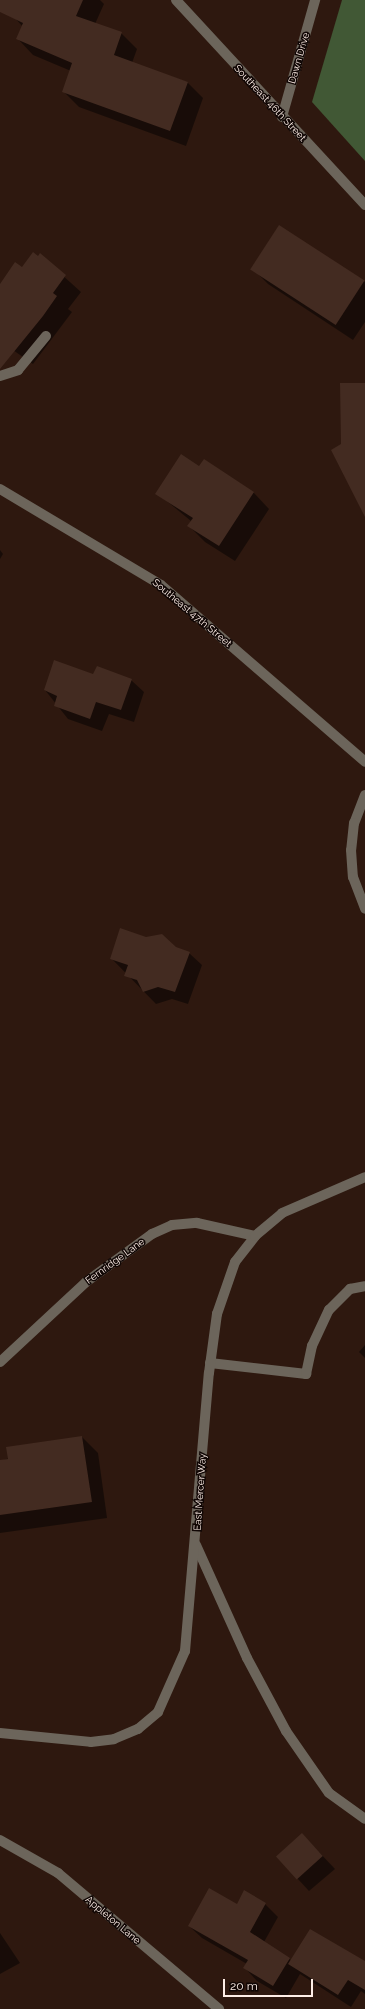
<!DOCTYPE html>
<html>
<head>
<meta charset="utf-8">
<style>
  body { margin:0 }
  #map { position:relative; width:365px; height:2009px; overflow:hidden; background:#2e180f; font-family:Raleway,sans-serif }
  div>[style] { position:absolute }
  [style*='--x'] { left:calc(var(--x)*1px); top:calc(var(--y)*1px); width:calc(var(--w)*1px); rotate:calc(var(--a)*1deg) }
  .forest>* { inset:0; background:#415835 }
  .shadow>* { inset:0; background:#0007 }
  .building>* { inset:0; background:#432b21; transform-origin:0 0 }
  .service>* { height:10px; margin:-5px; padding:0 5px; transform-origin:5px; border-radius:5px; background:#6c655b }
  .minor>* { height:10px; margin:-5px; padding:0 5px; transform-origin:5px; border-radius:5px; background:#6c655b }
  .tertiary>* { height:10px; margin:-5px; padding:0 5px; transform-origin:5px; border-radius:5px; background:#6c655b }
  span { translate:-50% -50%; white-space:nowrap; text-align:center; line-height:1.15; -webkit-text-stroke:3px #100604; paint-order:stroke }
  .street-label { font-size:10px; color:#feeee7 }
  .scale { position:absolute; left:223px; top:1979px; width:90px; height:18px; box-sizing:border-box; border:2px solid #feeee7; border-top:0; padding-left:5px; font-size:12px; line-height:14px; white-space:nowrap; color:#feeee7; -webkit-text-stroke:3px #100604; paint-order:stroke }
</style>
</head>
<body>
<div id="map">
  <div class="forest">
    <div style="clip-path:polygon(342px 0,365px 0,365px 161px,312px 102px)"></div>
  </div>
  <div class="shadow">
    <div style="clip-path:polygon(20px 0,100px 0,104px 4px,95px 24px,121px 33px,137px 49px,132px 63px,187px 82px,203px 98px,186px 146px,79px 107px,63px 91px,71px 71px,33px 55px,18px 39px,23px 27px,14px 17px)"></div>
    <div style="clip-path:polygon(279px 226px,365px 282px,365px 322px,353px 340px,268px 284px,252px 268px)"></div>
    <div style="clip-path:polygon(40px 255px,81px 292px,68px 309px,72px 312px,33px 364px,0 341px,0 285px)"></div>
    <div style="clip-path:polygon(204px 460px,254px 493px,269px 509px,235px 561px,205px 542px,189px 526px,191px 521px,157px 493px,200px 467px)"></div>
    <div style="clip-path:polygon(0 550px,3px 554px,0 559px)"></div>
    <div style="clip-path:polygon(93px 675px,131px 680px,144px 692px,134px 722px,109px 714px,102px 731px,68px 719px,45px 690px)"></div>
    <div style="clip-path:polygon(176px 948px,189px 953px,202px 965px,188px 1004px,172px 999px,156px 1004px,111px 958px)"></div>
    <div style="clip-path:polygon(365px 1345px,365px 1358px,359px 1352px)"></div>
    <div style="clip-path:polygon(82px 1437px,98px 1453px,107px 1518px,0 1533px,0 1461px)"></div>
    <div style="clip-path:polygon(302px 1834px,335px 1869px,309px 1891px,297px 1878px)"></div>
    <div style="clip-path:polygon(265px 1904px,278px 1917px,264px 1942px,292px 1961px,365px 1962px,365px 1994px,361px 1991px,351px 2007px,300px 1974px,286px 1998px,257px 1981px,245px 1968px,247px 1964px,202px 1938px,189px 1926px,237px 1905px)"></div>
    <div style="clip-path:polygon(0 1933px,20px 1963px,0 1974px)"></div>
  </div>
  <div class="building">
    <div style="clip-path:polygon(0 0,83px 0,76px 16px,122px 32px,114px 55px,188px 82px,170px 131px,62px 92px,72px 63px,16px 39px,23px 23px,0 12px)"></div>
    <div style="left:279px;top:225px;width:102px;height:53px;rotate:33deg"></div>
    <div style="clip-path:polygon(33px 252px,38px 256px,40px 253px,66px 275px,53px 293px,57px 296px,43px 316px,0 369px,0 284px,15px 262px,22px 267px)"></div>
    <div style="clip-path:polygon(340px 383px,365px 383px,365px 517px,331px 450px,341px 444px)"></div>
    <div style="clip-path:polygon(181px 454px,199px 466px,204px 459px,254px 492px,219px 546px,187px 526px,193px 518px,155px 494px)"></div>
    <div style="clip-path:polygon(54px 660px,93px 674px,97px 666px,132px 679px,121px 710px,96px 702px,90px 719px,54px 706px,57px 696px,44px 690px)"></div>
    <div style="clip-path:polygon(120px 928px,146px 937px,162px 934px,176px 947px,190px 952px,175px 992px,158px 987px,143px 992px,137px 980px,124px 976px,128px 965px,110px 959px)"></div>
    <div style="clip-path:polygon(82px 1436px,92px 1502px,0 1515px,0 1460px,8px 1459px,6px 1447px)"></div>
    <div style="left:302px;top:1833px;width:31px;height:35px;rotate:48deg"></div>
    <div style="clip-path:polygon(209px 1888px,237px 1904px,244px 1890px,266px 1903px,250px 1932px,290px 1958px,273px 1986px,243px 1968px,248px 1960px,188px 1926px)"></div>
    <div style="clip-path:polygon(310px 1929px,365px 1961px,365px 1990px,348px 1980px,338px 1995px,288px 1964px)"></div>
  </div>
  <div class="service">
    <div style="--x:0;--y:376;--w:19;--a:-18"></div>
    <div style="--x:18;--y:370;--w:44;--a:-50.5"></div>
    <div style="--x:196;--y:1545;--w:124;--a:65.7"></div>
    <div style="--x:247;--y:1658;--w:83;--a:61.9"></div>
    <div style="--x:286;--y:1731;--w:75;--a:55.3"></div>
    <div style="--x:329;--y:1793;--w:44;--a:35.8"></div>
  </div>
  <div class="minor">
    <div style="--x:176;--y:0;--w:279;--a:47.3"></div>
    <div style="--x:282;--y:117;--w:122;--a:-74.2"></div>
    <div style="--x:0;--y:489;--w:187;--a:30.8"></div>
    <div style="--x:161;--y:585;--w:270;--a:40.9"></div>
    <div style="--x:0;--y:1362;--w:117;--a:-42.9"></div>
    <div style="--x:86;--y:1282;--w:82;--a:-36"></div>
    <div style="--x:152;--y:1234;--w:22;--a:-24"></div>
    <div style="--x:172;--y:1225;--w:25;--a:-5"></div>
    <div style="--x:197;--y:1223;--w:59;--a:12.6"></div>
    <div style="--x:210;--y:1363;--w:97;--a:6.5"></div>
    <div style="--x:306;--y:1374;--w:29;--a:-78"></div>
    <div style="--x:312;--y:1346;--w:40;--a:-65"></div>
    <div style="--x:329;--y:1310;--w:30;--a:-45"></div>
    <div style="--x:350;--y:1289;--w:15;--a:-11"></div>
    <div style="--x:0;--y:1840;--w:67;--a:29.6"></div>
    <div style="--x:58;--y:1873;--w:211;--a:40.2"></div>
  </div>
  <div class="tertiary">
    <div style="--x:365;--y:795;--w:30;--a:111"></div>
    <div style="--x:354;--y:823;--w:27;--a:96"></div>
    <div style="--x:351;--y:850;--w:27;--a:86"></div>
    <div style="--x:353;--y:877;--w:34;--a:69"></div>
    <div style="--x:0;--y:1733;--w:91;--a:5.6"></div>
    <div style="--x:91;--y:1742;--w:23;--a:-7"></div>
    <div style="--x:114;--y:1739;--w:26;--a:-23"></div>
    <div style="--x:138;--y:1729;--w:26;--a:-40"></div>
    <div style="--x:158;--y:1712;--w:67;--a:-66.1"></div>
    <div style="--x:185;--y:1651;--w:279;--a:-85.1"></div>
    <div style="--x:209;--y:1373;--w:60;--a:-82.3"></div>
    <div style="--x:217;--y:1314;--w:55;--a:-70.9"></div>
    <div style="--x:235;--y:1262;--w:33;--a:-52"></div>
    <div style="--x:255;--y:1236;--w:35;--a:-40"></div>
    <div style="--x:282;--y:1213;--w:90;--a:-23.4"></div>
  </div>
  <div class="street-label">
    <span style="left:299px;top:58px;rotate:-74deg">Dawn Drive</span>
    <span style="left:270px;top:103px;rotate:47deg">Southeast 46th Street</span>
    <span style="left:192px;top:613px;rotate:40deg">Southeast 47th Street</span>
    <span style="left:115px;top:1261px;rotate:-36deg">Fernridge Lane</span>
    <span style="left:200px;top:1492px;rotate:-86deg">East Mercer Way</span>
    <span style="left:113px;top:1920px;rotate:40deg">Appleton Lane</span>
  </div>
  <div class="scale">20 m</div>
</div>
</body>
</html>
